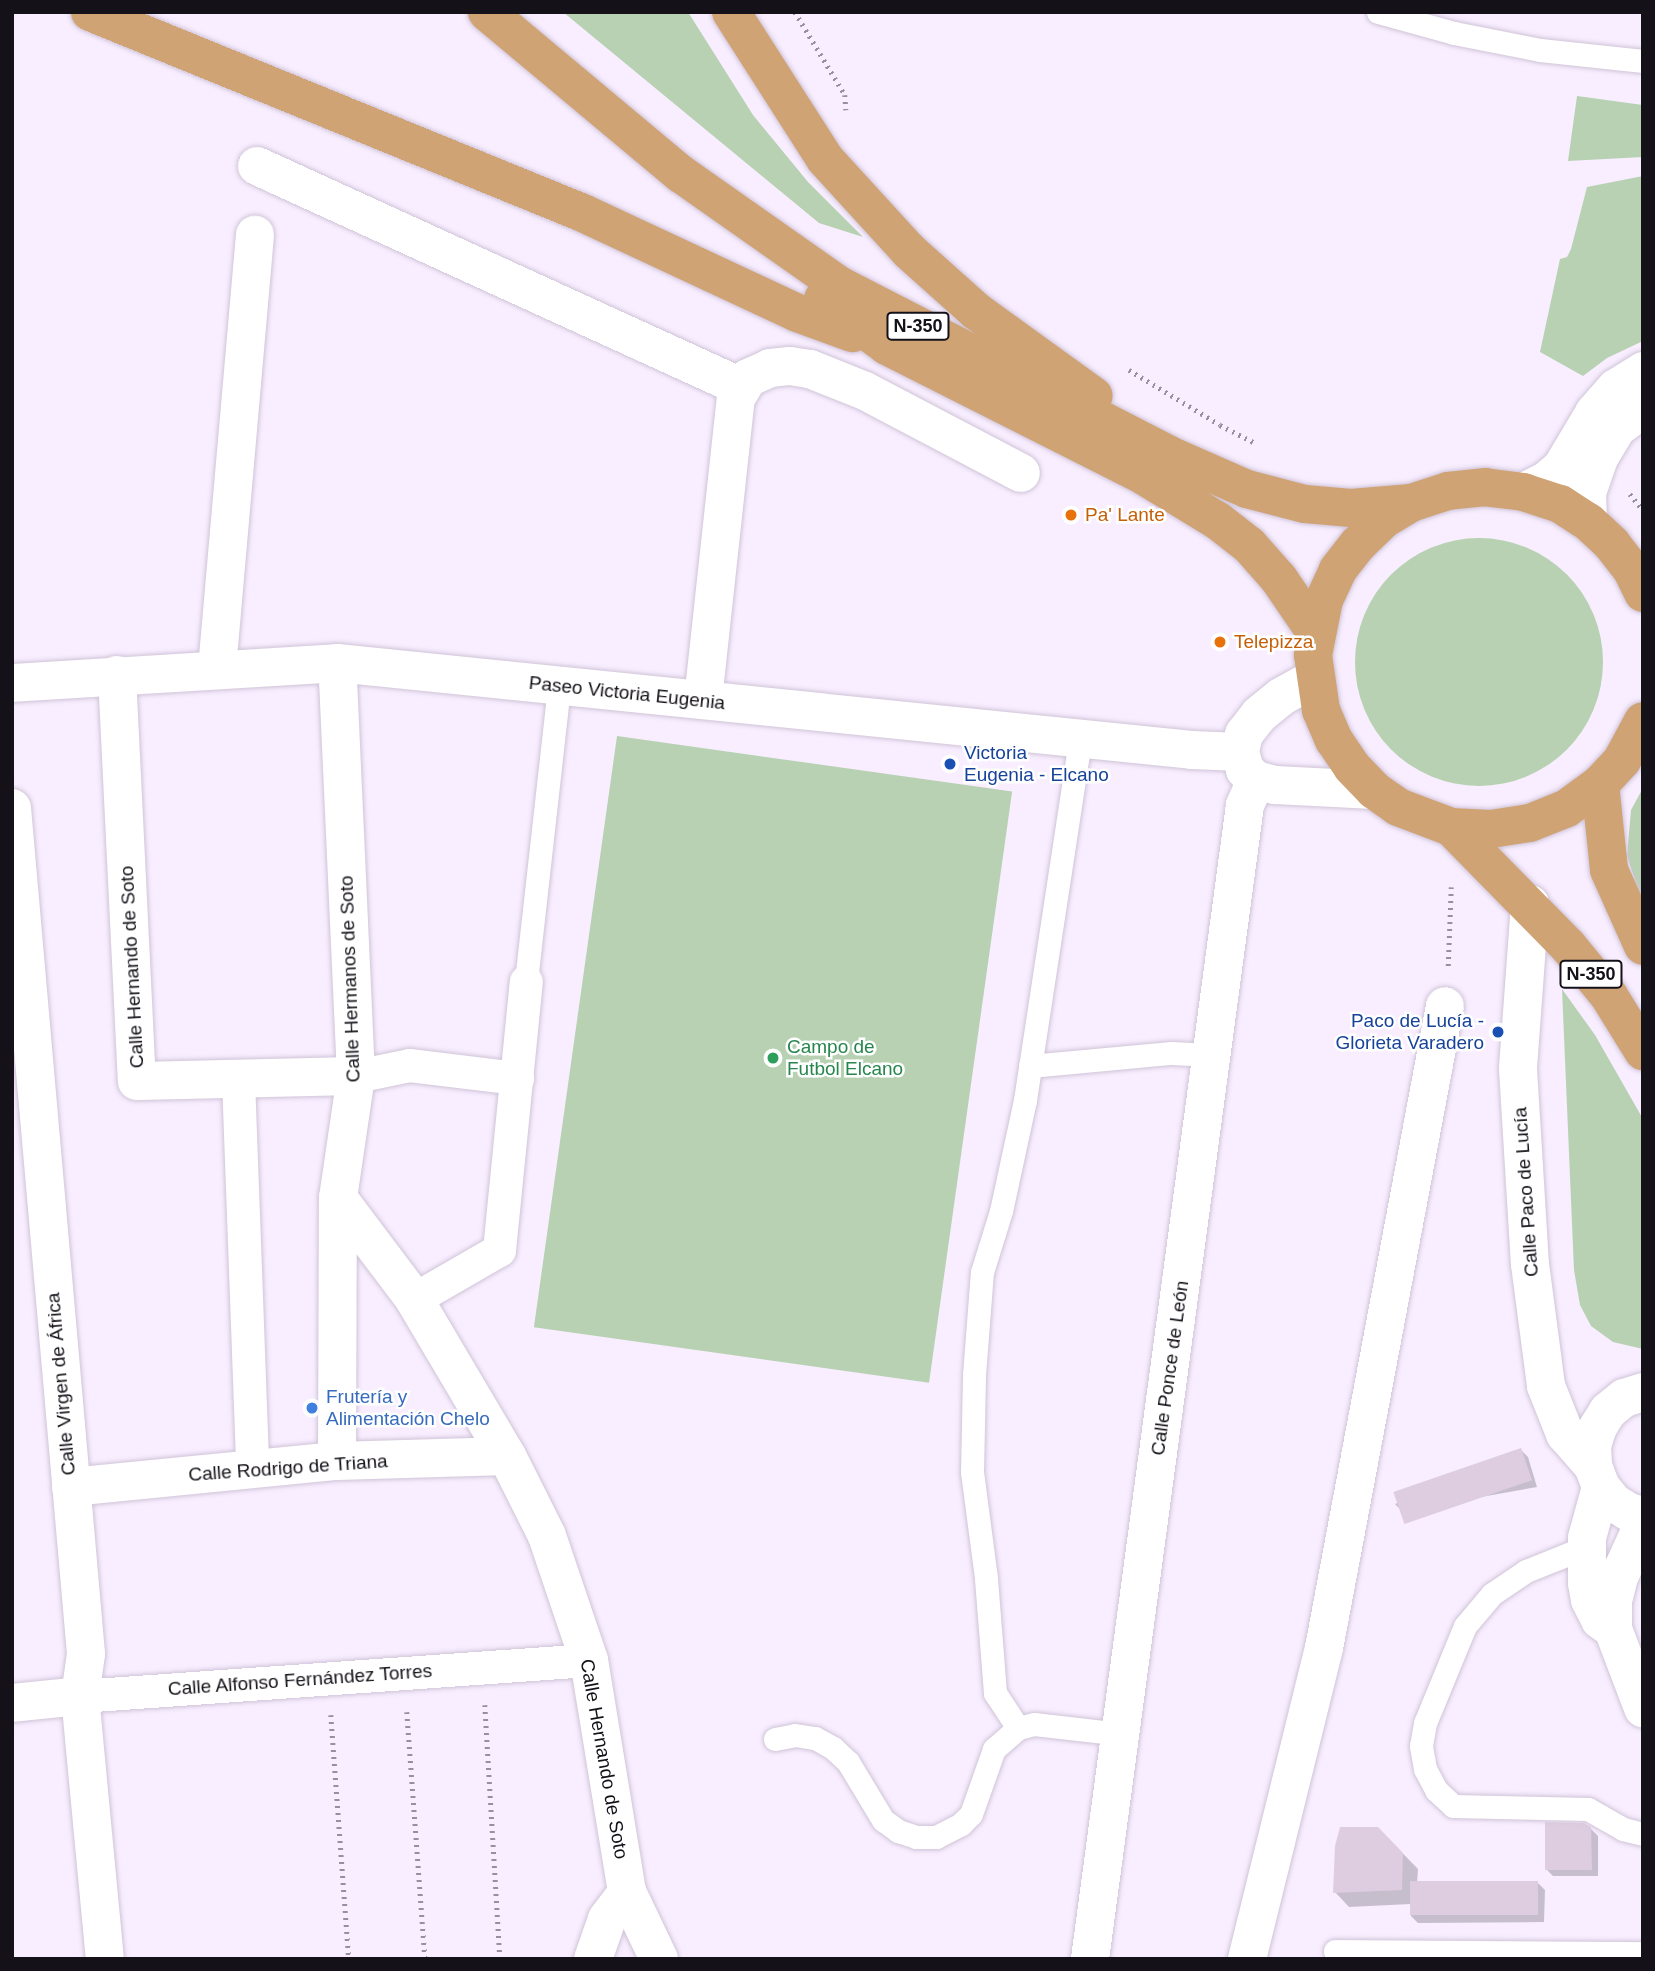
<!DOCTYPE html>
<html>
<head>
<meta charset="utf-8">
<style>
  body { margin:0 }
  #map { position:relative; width:1655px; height:1971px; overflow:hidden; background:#f8eeff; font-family:Arial,sans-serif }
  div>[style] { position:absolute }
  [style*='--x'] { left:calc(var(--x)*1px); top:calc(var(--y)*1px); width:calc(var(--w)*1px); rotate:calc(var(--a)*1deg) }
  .green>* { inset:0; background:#b7d1b2; transform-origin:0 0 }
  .round { border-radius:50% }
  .shadow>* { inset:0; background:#0003 }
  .building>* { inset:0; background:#decde0; transform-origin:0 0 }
  .path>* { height:4.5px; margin-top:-2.25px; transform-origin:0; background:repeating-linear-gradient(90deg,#968f9c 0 2px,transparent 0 7px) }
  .roads { filter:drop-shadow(0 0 2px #d0c4d8) drop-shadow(0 0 2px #d0c4d8) }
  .service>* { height:23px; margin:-11.5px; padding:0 11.5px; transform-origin:11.5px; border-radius:11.5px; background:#fff }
  .pedestrian>* { height:33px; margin:-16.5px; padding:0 16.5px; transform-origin:16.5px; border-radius:16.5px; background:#fff }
  .minor>* { height:38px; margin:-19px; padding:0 19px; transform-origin:19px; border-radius:19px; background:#fff }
  .tertiary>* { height:38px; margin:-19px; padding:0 19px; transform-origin:19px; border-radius:19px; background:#fff }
  .trunk>* { height:38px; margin:-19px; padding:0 19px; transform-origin:19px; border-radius:19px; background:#cfa374 }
  .dots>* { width:19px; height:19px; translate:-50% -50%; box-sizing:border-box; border:4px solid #fff; border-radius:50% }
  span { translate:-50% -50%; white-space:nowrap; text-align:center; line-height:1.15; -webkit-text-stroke:5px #fff; paint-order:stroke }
  .shield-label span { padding:2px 5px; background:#fff; border:2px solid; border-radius:5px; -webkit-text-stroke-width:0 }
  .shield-label { font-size:18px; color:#151118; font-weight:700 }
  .food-label { font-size:19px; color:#c56008 }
  .left { translate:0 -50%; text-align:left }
  .street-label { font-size:19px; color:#151118 }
  .transit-label { font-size:19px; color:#164399 }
  .right { translate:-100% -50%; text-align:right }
  .leisure-label { font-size:19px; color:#27864d }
  .shop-label { font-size:19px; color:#366cbe }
  .frame { position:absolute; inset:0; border:14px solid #151118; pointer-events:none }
</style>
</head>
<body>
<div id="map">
  <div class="green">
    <div style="clip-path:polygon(563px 12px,688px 12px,753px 115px,808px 182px,863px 237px,819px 223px)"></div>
    <div style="clip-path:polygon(1577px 96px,1643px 105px,1643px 157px,1568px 161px)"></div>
    <div style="clip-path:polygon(1643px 176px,1643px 341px,1607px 358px,1583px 376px,1540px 352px,1560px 259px,1567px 257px,1571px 249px,1587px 187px)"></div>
    <div class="round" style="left:1355px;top:538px;width:248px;height:248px"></div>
    <div style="left:617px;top:736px;width:399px;height:597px;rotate:8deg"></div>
    <div style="clip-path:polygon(1643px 788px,1643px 905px,1627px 856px,1631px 810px)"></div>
    <div style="clip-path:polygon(1562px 989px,1595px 1035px,1643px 1119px,1643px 1349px,1613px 1342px,1591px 1326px,1580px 1305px,1574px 1270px)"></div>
  </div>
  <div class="shadow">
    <div style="clip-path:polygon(1521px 1450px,1528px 1457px,1537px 1487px,1402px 1511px,1395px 1504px)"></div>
    <div style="clip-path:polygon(1378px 1828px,1418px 1869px,1417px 1884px,1538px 1883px,1545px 1890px,1544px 1922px,1418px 1923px,1411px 1916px,1411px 1904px,1349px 1907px,1335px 1892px)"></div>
    <div style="clip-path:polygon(1590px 1828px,1598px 1836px,1598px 1876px,1553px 1876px,1546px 1869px)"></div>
  </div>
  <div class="building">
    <div style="left:1521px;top:1448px;width:34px;height:135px;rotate:71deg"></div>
    <div style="clip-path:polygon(1545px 1822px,1584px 1823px,1591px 1827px,1592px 1870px,1545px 1870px)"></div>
    <div style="clip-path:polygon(1340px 1827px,1378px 1827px,1403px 1853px,1402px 1890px,1333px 1893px,1335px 1846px)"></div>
    <div style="left:1538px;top:1881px;width:34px;height:128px;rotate:90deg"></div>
  </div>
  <div class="path">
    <div style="--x:795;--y:12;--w:97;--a:58.9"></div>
    <div style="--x:845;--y:95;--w:15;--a:86"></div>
    <div style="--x:1129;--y:370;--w:106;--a:31.1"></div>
    <div style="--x:1220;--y:425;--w:39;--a:27"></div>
    <div style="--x:1630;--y:494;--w:21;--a:51"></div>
    <div style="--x:1448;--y:966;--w:79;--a:-87.8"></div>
    <div style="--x:485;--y:1705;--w:254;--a:86.6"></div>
    <div style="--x:407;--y:1712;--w:248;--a:85.8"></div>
    <div style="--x:331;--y:1715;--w:245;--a:85.8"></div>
  </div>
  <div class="roads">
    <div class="service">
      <div style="--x:1378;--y:12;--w:79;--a:15.4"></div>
      <div style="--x:1454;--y:33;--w:88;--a:11.2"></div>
      <div style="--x:1540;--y:50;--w:104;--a:6.1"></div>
      <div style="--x:526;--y:981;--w:297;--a:-83.6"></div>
      <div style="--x:1030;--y:1066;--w:142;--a:-5.3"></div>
      <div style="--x:1171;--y:1053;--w:41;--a:2.8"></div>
      <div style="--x:1586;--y:1547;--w:65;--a:158.2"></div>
      <div style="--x:1526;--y:1571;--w:41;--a:145.9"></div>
      <div style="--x:1492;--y:1594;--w:42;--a:130.2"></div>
      <div style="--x:1465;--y:1626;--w:105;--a:112.4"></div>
      <div style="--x:1425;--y:1723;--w:23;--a:100"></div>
      <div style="--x:1421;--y:1746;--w:23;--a:80"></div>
      <div style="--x:1425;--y:1769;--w:24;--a:62"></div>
      <div style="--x:1436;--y:1790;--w:23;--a:43"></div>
      <div style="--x:1453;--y:1806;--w:135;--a:1.3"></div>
      <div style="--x:1588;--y:1809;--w:40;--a:29.7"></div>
      <div style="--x:1623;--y:1829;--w:21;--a:14"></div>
      <div style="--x:1018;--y:1728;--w:42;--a:-123.3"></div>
      <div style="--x:995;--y:1693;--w:115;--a:-94.5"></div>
      <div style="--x:986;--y:1578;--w:107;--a:-97.5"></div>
      <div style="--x:972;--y:1472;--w:97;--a:-88.8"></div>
      <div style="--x:974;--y:1375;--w:103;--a:-85.6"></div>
      <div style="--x:982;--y:1272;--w:64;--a:-72.7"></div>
      <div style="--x:1001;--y:1211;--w:114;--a:-77.8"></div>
      <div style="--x:1025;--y:1100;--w:365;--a:-81.3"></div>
      <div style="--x:775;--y:1739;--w:20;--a:-11"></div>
      <div style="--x:795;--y:1735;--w:20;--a:9"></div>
      <div style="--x:815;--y:1738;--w:21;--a:29"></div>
      <div style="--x:833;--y:1748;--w:21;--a:43"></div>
      <div style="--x:848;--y:1762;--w:68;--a:58.9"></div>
      <div style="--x:883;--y:1820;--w:19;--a:36"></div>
      <div style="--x:898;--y:1831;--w:19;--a:18"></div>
      <div style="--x:916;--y:1837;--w:20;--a:0"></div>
      <div style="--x:936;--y:1837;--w:28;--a:-27"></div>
      <div style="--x:961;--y:1824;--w:14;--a:-45"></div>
      <div style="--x:971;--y:1814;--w:69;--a:-70.5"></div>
      <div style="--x:994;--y:1749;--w:32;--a:-41"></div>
      <div style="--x:1018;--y:1728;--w:16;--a:-14"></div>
      <div style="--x:1034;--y:1724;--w:89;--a:6.5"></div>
      <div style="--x:1335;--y:1951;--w:308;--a:0.4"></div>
    </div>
    <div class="pedestrian">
      <div style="--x:356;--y:1076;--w:54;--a:-11.7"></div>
      <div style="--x:409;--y:1065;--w:109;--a:6.9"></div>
      <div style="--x:238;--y:1079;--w:390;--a:87.9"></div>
      <div style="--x:414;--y:1299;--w:98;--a:-30"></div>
      <div style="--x:499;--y:1250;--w:270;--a:-84.3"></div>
      <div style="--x:80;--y:1696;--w:510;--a:-4.05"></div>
    </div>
    <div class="minor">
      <div style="--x:257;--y:166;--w:532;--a:24.54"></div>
      <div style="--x:1524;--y:492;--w:25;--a:-27"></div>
      <div style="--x:1546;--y:481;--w:21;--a:-41"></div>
      <div style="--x:1562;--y:467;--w:63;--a:-59.3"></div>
      <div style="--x:1594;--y:413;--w:33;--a:-49"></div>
      <div style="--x:1616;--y:388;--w:32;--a:-32"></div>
      <div style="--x:1588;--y:522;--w:29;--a:-92"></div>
      <div style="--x:1587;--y:493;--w:37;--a:-71"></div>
      <div style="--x:1599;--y:458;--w:35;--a:-59"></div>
      <div style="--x:1617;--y:428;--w:32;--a:-36"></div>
      <div style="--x:217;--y:669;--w:436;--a:-85"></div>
      <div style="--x:117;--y:675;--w:406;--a:87.2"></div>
      <div style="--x:137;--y:1081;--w:219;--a:-1.3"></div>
      <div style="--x:703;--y:700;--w:304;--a:-83.8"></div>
      <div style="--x:736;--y:398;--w:23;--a:-59"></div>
      <div style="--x:748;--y:378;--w:24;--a:-24"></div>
      <div style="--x:770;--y:368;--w:20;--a:-6"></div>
      <div style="--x:790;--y:366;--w:20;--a:9"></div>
      <div style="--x:810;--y:369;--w:59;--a:21.8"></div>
      <div style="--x:865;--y:391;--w:176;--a:27.7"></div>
      <div style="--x:12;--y:808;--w:849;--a:85"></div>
      <div style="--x:86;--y:1654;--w:42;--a:98.1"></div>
      <div style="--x:80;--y:1696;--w:264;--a:84.6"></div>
      <div style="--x:1530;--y:904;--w:165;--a:94.2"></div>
      <div style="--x:1518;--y:1069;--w:195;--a:86.5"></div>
      <div style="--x:1530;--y:1264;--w:123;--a:82.5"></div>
      <div style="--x:1546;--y:1386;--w:52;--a:68.4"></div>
      <div style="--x:1565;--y:1434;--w:43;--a:48.8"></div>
      <div style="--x:338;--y:1198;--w:126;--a:53"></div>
      <div style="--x:414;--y:1299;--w:182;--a:59.4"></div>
      <div style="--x:507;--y:1456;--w:89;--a:63.4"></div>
      <div style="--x:547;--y:1536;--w:131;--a:71.3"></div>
      <div style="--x:589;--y:1660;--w:235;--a:80.7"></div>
      <div style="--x:627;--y:1892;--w:74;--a:64.5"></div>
      <div style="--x:1643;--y:1392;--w:20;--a:162"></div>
      <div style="--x:1624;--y:1398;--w:21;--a:141"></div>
      <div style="--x:1608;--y:1411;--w:19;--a:122"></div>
      <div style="--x:1598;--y:1427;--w:20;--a:108"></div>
      <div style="--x:1592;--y:1446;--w:20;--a:87"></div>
      <div style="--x:1593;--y:1466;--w:22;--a:69"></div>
      <div style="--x:1601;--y:1487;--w:19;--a:51"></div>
      <div style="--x:1613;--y:1502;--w:19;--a:32"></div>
      <div style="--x:1629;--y:1512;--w:15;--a:16"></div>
      <div style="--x:337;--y:1461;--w:263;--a:-89.8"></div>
      <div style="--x:338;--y:1198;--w:123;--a:-81.6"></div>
      <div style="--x:356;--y:1076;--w:413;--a:-92.6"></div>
      <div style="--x:71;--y:1487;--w:267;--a:-5.6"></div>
      <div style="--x:337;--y:1461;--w:170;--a:-1.7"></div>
      <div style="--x:1601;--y:1487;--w:53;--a:105.4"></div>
      <div style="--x:1587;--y:1538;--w:45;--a:90"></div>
      <div style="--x:1587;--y:1583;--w:17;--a:80"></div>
      <div style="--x:1590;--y:1600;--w:22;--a:63"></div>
      <div style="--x:1600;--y:1620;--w:16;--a:35"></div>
      <div style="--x:1643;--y:1525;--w:57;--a:114.8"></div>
      <div style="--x:1619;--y:1577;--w:25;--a:104"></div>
      <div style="--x:1613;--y:1601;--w:28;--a:90"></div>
      <div style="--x:1613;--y:1629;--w:85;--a:69.2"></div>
      <div style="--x:12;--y:1703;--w:68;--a:-5.9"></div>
      <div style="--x:593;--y:1959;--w:42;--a:-70.7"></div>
      <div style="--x:607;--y:1919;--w:34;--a:-53"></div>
      <div style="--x:1090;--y:1959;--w:1164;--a:-82.35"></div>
      <div style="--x:1245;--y:805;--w:27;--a:-66"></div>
      <div style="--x:1247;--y:1959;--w:320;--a:-76.1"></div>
      <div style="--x:1324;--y:1648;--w:653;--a:-79.33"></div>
    </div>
    <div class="tertiary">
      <div style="--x:1315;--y:678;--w:39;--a:151"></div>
      <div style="--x:1281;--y:697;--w:28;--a:141"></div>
      <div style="--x:1259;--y:715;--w:24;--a:128"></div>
      <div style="--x:1244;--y:734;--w:18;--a:103"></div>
      <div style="--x:1240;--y:752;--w:19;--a:74"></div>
      <div style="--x:1245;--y:770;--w:15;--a:42"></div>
      <div style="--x:1256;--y:780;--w:20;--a:15"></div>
      <div style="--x:1275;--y:785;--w:99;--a:2.9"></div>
      <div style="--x:12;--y:683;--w:326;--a:-3.5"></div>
      <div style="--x:337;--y:663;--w:859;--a:5.81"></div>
      <div style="--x:1192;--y:750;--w:48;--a:2.4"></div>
    </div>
    <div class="trunk">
      <div style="--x:90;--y:12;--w:532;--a:22.18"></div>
      <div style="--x:583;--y:213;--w:236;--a:25"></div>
      <div style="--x:797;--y:313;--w:59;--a:20"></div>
      <div style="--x:487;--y:12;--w:253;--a:39.9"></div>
      <div style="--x:681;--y:174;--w:193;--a:35.1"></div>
      <div style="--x:839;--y:285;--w:379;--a:27.2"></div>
      <div style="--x:1176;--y:458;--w:77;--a:23.6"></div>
      <div style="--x:1247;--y:489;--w:60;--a:14.5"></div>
      <div style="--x:1305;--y:504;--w:46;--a:5"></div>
      <div style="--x:1351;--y:508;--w:60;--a:-4.8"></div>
      <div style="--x:731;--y:12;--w:174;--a:57.4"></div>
      <div style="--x:825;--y:159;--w:125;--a:47.6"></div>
      <div style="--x:909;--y:251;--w:90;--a:41.8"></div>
      <div style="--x:976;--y:311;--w:145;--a:35.8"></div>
      <div style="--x:823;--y:299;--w:79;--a:36.3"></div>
      <div style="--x:887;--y:346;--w:288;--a:26.8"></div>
      <div style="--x:1144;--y:476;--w:87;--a:31.3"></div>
      <div style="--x:1218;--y:521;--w:39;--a:38"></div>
      <div style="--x:1249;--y:545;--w:45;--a:48.6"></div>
      <div style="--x:1279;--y:579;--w:64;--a:55.8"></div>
      <div style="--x:1643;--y:593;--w:25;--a:-116"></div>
      <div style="--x:1632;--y:570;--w:33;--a:-128"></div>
      <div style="--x:1612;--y:544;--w:33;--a:-137"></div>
      <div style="--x:1588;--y:522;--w:33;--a:-147"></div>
      <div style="--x:1560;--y:504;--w:38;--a:-162"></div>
      <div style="--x:1524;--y:492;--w:38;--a:-173"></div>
      <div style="--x:1486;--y:487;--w:38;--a:174"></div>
      <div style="--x:1448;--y:491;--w:39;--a:162"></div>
      <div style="--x:1411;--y:503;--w:33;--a:149"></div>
      <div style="--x:1383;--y:520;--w:35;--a:136"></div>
      <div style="--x:1358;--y:544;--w:33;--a:128"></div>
      <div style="--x:1338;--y:570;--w:33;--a:115"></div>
      <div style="--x:1324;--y:600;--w:56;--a:101.3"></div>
      <div style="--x:1313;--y:655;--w:56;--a:81.7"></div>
      <div style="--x:1321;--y:710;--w:33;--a:67"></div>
      <div style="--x:1334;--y:740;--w:32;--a:56"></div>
      <div style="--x:1352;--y:767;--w:32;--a:46"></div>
      <div style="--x:1374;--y:790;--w:29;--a:35"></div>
      <div style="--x:1398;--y:807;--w:57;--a:20.7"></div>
      <div style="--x:1451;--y:827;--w:40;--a:2.9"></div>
      <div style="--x:1491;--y:829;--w:39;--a:-9"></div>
      <div style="--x:1530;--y:823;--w:40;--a:-22"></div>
      <div style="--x:1567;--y:808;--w:41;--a:-36"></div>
      <div style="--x:1600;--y:784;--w:33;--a:-47"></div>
      <div style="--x:1622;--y:760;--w:44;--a:-61.7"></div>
      <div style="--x:1600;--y:784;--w:86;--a:84"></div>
      <div style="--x:1609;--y:870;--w:83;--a:65.9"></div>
      <div style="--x:1451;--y:827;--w:167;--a:45.5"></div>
      <div style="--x:1568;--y:946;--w:65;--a:50.6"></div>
      <div style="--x:1609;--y:996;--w:65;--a:58.3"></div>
    </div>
  </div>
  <div class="dots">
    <div style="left:1071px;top:515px;background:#e8710a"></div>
    <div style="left:1220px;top:642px;background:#e8710a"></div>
    <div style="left:950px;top:764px;background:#1a4fb4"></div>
    <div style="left:1498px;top:1032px;background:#1a4fb4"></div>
    <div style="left:773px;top:1058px;background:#2e9e5b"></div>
    <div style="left:312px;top:1408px;background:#3f7fe0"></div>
  </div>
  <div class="shield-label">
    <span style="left:918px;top:326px">N-350</span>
    <span style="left:1591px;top:974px">N-350</span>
  </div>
  <div class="food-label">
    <span class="left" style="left:1085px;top:515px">Pa' Lante</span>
    <span class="left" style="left:1234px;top:642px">Telepizza</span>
  </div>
  <div class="street-label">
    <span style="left:627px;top:693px;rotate:6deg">Paseo Victoria Eugenia</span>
    <span style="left:132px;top:967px;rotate:-93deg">Calle Hernando de Soto</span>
    <span style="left:350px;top:979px;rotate:-92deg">Calle Hermanos de Soto</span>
    <span style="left:1526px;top:1192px;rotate:-94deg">Calle Paco de Lucía</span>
    <span style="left:1170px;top:1368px;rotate:-82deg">Calle Ponce de León</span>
    <span style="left:61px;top:1384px;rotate:-95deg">Calle Virgen de África</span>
    <span style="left:288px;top:1468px;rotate:-4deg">Calle Rodrigo de Triana</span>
    <span style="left:300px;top:1680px;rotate:-4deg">Calle Alfonso Fernández Torres</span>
    <span style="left:604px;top:1759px;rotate:80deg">Calle Hernando de Soto</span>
  </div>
  <div class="transit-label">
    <span class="left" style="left:964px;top:764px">Victoria<br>Eugenia - Elcano</span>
    <span class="right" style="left:1484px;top:1032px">Paco de Lucía -<br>Glorieta Varadero</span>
  </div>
  <div class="leisure-label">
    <span class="left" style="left:787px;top:1058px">Campo de<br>Futbol Elcano</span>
  </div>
  <div class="shop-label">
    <span class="left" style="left:326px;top:1408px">Frutería y<br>Alimentación Chelo</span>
  </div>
  <div class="frame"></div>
</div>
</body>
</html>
